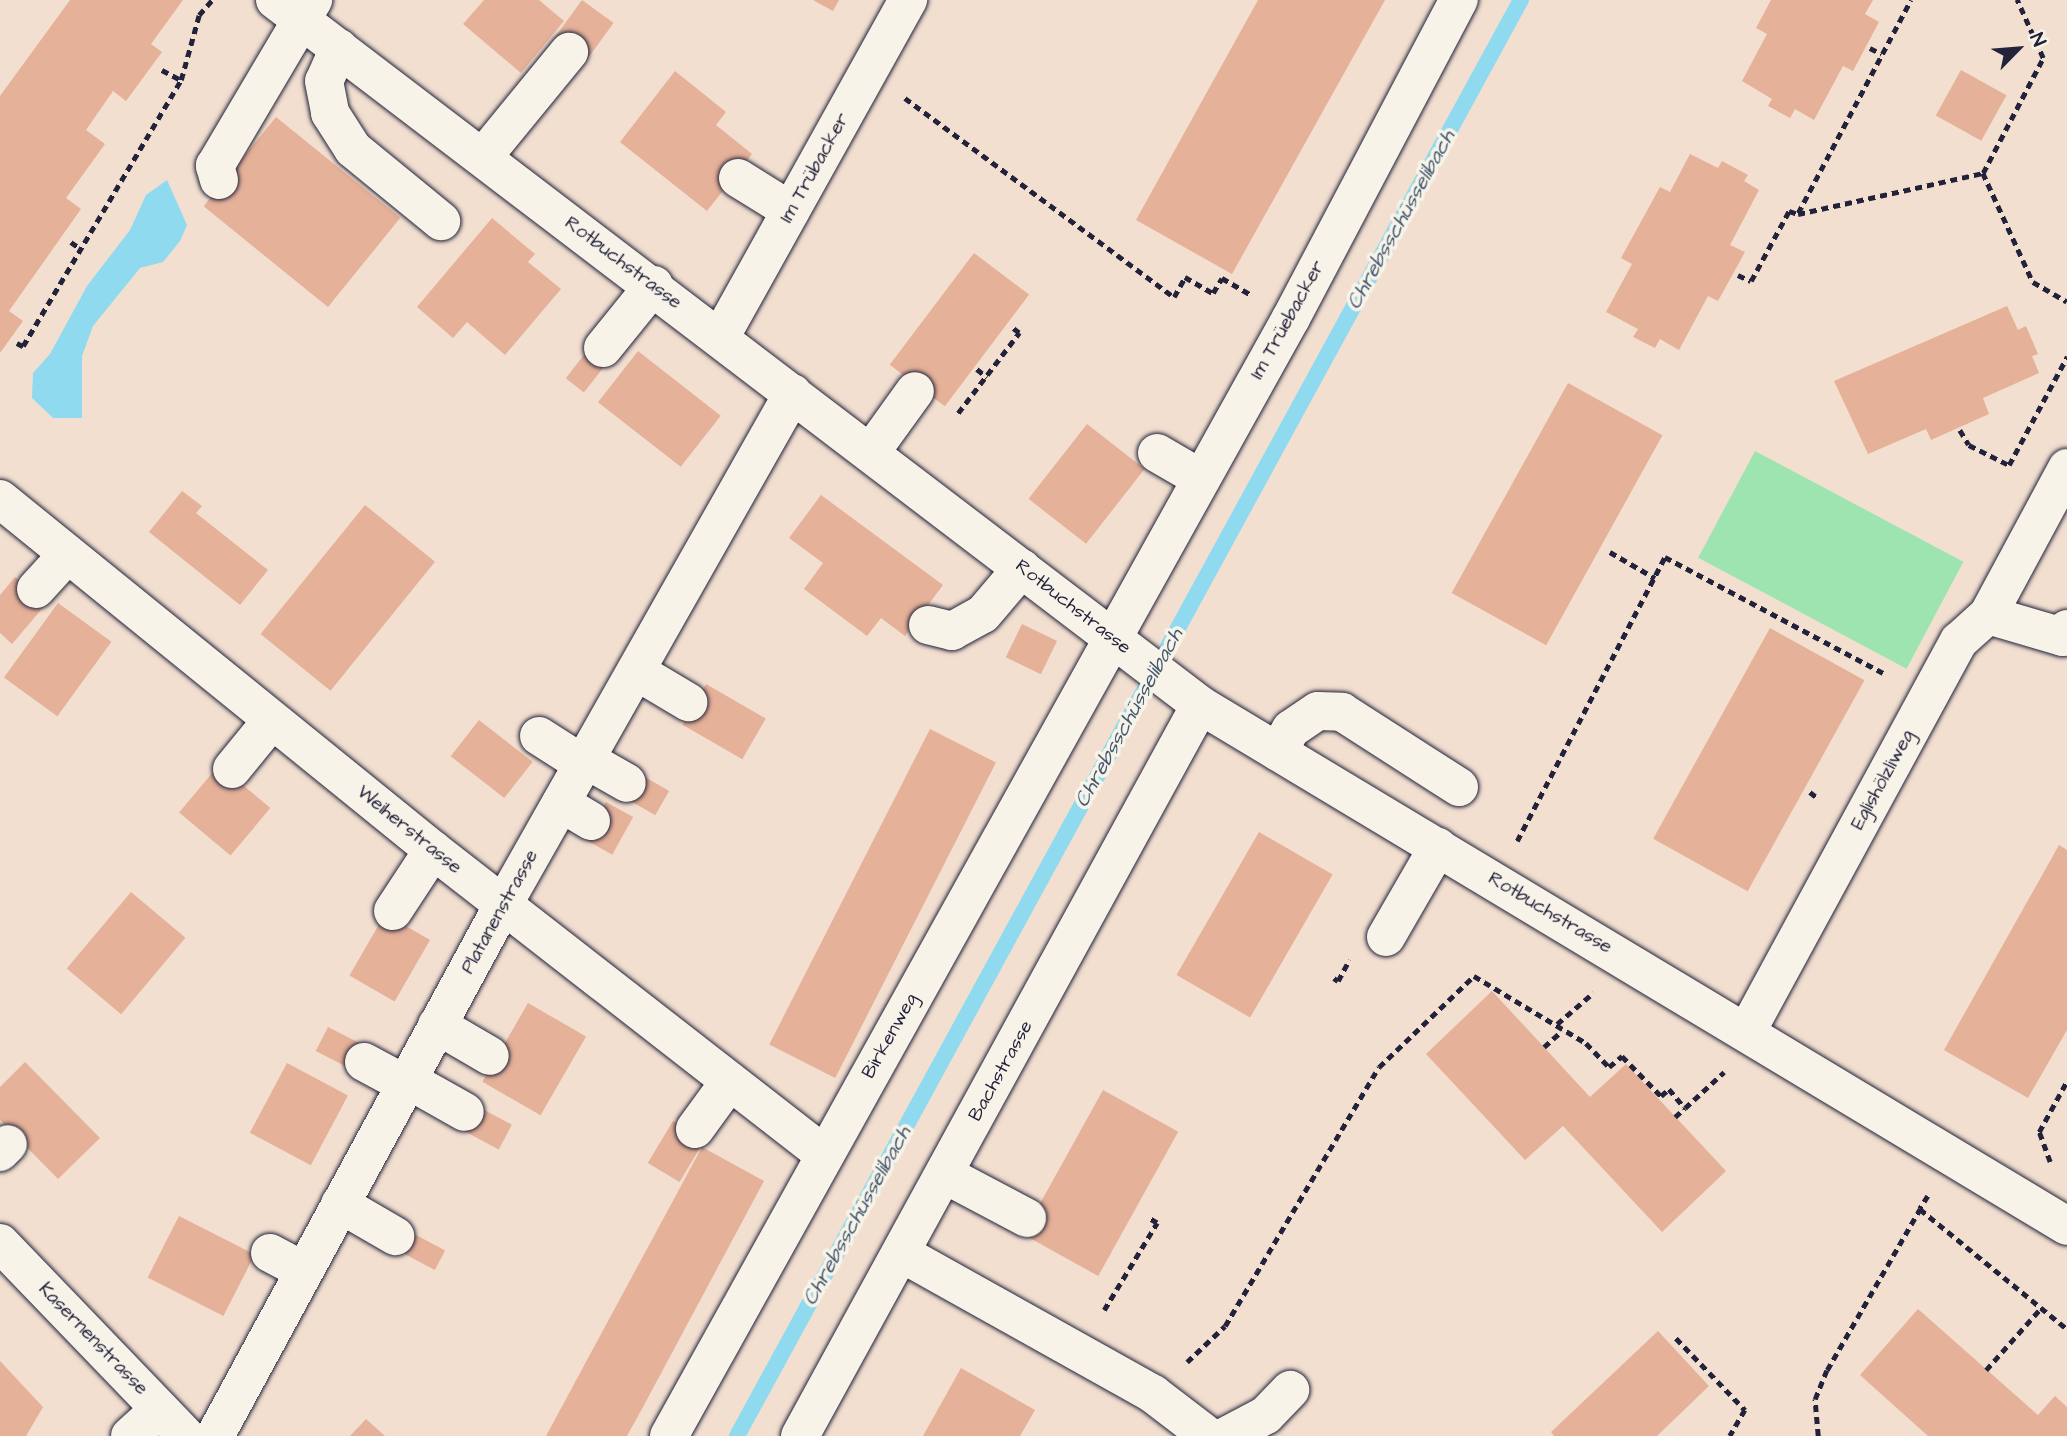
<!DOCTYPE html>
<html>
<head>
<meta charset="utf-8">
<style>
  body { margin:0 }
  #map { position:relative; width:2067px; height:1436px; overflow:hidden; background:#f2dfd0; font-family:"Architects Daughter",sans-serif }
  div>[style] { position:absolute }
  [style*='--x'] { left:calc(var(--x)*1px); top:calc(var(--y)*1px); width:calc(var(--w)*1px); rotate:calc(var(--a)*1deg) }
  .green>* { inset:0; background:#9ee4b0; transform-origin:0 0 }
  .water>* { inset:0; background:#8fdaef }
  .stream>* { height:16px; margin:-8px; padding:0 8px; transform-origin:8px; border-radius:8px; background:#8fdaef }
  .building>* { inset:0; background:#e5b198; transform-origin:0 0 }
  .path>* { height:4.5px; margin-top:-2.25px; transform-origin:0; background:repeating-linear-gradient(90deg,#22223b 0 7px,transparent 0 12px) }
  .roads { filter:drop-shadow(0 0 2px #22223b) drop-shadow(0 0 2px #22223b) }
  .minor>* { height:38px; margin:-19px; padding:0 19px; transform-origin:19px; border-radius:19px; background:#f7f3e8 }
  span { translate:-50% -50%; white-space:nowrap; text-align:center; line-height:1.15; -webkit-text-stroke:7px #f7f3e8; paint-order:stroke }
  .street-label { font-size:19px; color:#22223b }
  .water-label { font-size:21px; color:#435971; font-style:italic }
  .north { position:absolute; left:1983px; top:14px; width:70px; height:70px; -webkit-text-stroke:5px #f7f3e8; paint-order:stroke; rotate:65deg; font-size:19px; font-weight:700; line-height:28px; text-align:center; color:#22223b }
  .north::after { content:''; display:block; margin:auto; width:24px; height:32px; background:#22223b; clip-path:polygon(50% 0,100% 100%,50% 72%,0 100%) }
</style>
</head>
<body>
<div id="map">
  <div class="green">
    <div style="left:1755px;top:451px;width:236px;height:121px;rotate:28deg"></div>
  </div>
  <div class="water">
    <div style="clip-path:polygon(167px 180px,187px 225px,180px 241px,163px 262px,140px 268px,93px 326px,82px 356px,82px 418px,53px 418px,32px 398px,33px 373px,50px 354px,87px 286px,130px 230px,146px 195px)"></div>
  </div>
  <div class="stream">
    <div style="--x:737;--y:1436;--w:1636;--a:-61.37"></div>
  </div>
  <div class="building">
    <div style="clip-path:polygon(70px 0,183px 0,151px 44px,162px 52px,126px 101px,113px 91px,86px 130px,105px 144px,66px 198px,81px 209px,9px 311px,23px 321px,0 353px,0 96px)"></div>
    <div style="clip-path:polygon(484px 0,539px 0,564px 21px,521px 73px,463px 24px)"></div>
    <div style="left:582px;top:0;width:39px;height:48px;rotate:36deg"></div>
    <div style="clip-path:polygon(813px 0,839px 0,833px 11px)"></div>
    <div style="clip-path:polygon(1258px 0,1385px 0,1232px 274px,1136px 220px)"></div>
    <div style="clip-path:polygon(1771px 0,1873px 0,1865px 14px,1879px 22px,1853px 71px,1843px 66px,1814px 120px,1795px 109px,1790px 118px,1768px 106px,1772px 99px,1742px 81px,1767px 34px,1756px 28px)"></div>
    <div style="left:1961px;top:70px;width:52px;height:52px;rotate:29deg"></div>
    <div style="clip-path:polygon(675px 71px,726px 112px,716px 125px,752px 154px,707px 211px,620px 142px)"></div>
    <div style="left:276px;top:117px;width:160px;height:115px;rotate:39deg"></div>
    <div style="clip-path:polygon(1690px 154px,1718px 168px,1722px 161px,1748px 175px,1744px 181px,1759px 190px,1730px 245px,1745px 252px,1718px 301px,1708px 296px,1679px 350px,1660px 339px,1655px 348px,1633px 337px,1638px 329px,1606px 312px,1632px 264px,1621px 258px,1660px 187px,1670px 192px)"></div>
    <div style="clip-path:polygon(492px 218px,535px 254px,528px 262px,561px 289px,505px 355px,467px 322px,453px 338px,417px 307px)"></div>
    <div style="left:974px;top:253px;width:69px;height:140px;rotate:37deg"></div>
    <div style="clip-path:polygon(2007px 306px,2018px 330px,2026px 326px,2038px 354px,2032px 356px,2039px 373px,1983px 398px,1989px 414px,1931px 440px,1926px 429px,1868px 454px,1834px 381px)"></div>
    <div style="left:591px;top:346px;width:23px;height:41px;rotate:38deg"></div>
    <div style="left:638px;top:351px;width:105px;height:65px;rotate:38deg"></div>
    <div style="left:1568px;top:383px;width:108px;height:240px;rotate:29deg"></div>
    <div style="left:1087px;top:424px;width:73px;height:95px;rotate:38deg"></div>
    <div style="clip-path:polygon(182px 491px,202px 506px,196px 513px,268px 570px,240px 605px,149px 532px)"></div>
    <div style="clip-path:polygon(821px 495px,943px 585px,905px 636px,881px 618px,867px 636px,804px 589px,823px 563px,789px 538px)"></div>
    <div style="left:365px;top:505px;width:90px;height:166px;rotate:39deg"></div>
    <div style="clip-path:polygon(15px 577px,46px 604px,12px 644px,0 633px,0 595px)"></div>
    <div style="left:58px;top:603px;width:66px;height:92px;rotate:36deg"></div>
    <div style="left:1022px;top:624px;width:39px;height:37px;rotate:26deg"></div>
    <div style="left:1770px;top:628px;width:108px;height:241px;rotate:29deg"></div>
    <div style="left:706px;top:684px;width:69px;height:47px;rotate:30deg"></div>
    <div style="left:479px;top:720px;width:68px;height:46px;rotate:38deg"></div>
    <div style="left:930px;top:729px;width:74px;height:354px;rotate:27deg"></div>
    <div style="left:219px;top:765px;width:67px;height:62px;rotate:40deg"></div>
    <div style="left:638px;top:773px;width:36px;height:28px;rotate:30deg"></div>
    <div style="left:606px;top:802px;width:31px;height:43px;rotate:29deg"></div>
    <div style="left:1259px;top:832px;width:85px;height:165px;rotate:30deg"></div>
    <div style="clip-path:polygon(2059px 845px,2067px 850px,2067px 1030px,2028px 1098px,1944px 1050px)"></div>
    <div style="left:131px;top:892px;width:71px;height:100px;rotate:40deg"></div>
    <div style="left:385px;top:914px;width:52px;height:71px;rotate:30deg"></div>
    <div style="clip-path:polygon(1492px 991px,1590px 1097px,1626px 1064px,1726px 1171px,1662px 1232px,1563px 1126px,1525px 1160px,1426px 1054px)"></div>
    <div style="left:528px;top:1003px;width:67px;height:91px;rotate:30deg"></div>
    <div style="left:328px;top:1027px;width:44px;height:27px;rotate:27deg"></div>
    <div style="clip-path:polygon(25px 1062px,100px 1138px,58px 1179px,0 1120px,0 1087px)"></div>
    <div style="left:287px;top:1063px;width:69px;height:79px;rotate:28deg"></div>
    <div style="left:1103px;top:1090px;width:86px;height:165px;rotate:29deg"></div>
    <div style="left:473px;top:1104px;width:44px;height:28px;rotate:28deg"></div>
    <div style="left:673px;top:1121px;width:37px;height:49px;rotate:31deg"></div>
    <div style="clip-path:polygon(702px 1147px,764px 1181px,643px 1407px,627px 1436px,546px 1436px)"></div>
    <div style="left:179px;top:1216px;width:85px;height:69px;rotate:27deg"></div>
    <div style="left:401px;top:1227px;width:50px;height:22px;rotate:28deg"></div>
    <div style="clip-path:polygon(1918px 1309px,2038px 1415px,2055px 1396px,2067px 1407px,2067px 1436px,1928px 1436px,1860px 1375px)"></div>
    <div style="clip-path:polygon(1658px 1331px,1709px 1386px,1657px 1436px,1554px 1436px,1551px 1432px)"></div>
    <div style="clip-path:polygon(0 1361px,43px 1407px,26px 1436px,0 1436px)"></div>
    <div style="clip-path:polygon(961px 1368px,1035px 1410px,1020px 1436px,923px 1436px)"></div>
    <div style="clip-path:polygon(366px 1419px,385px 1436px,350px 1436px)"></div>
  </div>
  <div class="path">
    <div style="--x:1870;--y:48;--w:13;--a:27"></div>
    <div style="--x:162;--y:70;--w:21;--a:28"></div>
    <div style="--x:905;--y:98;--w:335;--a:36.5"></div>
    <div style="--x:1174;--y:297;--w:23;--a:-61"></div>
    <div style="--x:1185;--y:277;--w:32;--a:30"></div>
    <div style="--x:1213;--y:293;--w:17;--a:-59"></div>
    <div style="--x:1222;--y:278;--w:34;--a:30"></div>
    <div style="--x:1983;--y:173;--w:120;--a:65.4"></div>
    <div style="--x:2033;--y:282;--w:39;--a:30"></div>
    <div style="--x:1798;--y:213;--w:241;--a:-62.1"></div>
    <div style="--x:71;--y:242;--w:12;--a:35"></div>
    <div style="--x:1738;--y:275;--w:14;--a:25"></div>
    <div style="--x:1751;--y:281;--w:80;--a:-61.5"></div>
    <div style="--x:1789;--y:211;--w:9;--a:18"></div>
    <div style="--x:1798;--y:214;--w:189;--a:-12.5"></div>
    <div style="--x:1983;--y:173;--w:130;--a:-62.4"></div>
    <div style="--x:2043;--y:58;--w:64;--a:-114.1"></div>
    <div style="--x:17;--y:343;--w:7;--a:27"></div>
    <div style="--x:23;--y:346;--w:309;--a:-59.3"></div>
    <div style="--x:181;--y:80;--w:67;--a:-74.5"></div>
    <div style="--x:199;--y:15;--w:20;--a:-49"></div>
    <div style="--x:977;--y:369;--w:13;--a:39"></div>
    <div style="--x:958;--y:413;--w:101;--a:-52.7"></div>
    <div style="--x:1019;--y:333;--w:11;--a:-142"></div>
    <div style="--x:1960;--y:430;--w:17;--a:59"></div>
    <div style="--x:1969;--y:445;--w:45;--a:26.6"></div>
    <div style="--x:2009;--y:465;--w:123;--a:-61.8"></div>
    <div style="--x:1610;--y:552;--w:52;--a:30"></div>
    <div style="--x:1810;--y:792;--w:11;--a:38"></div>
    <div style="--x:1517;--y:841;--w:320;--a:-62.5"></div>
    <div style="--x:1665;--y:557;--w:251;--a:28"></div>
    <div style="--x:1334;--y:978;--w:5;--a:37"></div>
    <div style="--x:1338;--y:981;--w:24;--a:-62"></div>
    <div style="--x:1557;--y:1024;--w:48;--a:-40.7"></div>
    <div style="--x:1544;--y:1047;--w:24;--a:-42"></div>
    <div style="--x:1675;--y:1117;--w:13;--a:-42"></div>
    <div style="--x:2050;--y:1162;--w:32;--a:-110"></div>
    <div style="--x:2039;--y:1132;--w:58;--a:-61.2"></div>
    <div style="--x:1928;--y:1196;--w:15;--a:122"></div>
    <div style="--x:1920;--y:1209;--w:190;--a:39.2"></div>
    <div style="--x:1104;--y:1310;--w:102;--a:-58.7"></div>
    <div style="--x:1157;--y:1223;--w:8;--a:-150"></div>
    <div style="--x:1676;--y:1338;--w:100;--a:46.2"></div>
    <div style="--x:1745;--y:1410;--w:30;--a:120"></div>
    <div style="--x:1187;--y:1362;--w:52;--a:-43.5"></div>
    <div style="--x:1225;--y:1326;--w:301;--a:-59.3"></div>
    <div style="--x:1379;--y:1067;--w:132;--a:-43.8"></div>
    <div style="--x:1474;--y:976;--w:131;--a:30.9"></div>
    <div style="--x:1586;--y:1043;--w:33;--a:46"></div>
    <div style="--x:1609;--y:1067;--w:17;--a:-40"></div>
    <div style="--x:1622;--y:1056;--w:56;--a:45.7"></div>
    <div style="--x:1661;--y:1096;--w:11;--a:-41"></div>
    <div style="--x:1669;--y:1089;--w:25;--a:50"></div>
    <div style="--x:1685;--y:1108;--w:53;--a:-42.7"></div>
    <div style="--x:1986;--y:1370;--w:83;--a:-48.4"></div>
    <div style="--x:1818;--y:1436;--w:37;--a:-95"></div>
    <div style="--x:1815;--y:1399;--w:31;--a:-68"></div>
    <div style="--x:1827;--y:1370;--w:186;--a:-60"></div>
  </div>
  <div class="roads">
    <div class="minor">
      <div style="--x:275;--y:0;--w:1163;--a:37.31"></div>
      <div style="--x:1200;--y:705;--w:1011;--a:31"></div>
      <div style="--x:339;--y:48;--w:36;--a:114"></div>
      <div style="--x:324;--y:81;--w:33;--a:79"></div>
      <div style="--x:330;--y:113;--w:43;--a:57.4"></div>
      <div style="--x:353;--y:149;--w:114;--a:39.3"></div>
      <div style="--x:483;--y:157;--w:136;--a:-50.7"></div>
      <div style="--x:738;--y:178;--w:62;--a:31.9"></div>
      <div style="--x:219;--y:180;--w:15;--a:-106"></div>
      <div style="--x:215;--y:166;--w:193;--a:-59.4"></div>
      <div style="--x:721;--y:336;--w:385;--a:-60.9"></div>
      <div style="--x:603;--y:348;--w:81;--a:-51"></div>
      <div style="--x:871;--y:452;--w:75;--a:-54.2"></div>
      <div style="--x:1157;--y:453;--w:50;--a:30.2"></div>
      <div style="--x:0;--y:499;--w:557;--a:39.03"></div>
      <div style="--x:433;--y:850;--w:495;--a:37.9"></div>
      <div style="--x:36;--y:589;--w:47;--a:-47.6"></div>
      <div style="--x:1988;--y:615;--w:167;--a:-61.7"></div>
      <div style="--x:928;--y:625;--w:25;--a:14"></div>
      <div style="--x:952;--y:631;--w:35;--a:-29"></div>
      <div style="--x:983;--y:614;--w:60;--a:-49.7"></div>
      <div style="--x:636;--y:671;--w:61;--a:30.8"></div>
      <div style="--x:539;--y:736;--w:52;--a:32.5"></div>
      <div style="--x:1278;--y:752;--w:26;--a:-61"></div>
      <div style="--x:1291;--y:729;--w:32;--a:-34"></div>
      <div style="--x:1318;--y:711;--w:24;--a:2"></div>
      <div style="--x:1342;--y:712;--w:139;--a:32.7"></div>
      <div style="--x:585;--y:759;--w:48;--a:29.7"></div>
      <div style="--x:232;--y:769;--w:63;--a:-50.8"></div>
      <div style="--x:561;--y:803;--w:35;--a:31"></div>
      <div style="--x:393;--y:911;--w:73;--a:-56.7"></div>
      <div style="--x:1386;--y:937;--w:104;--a:-60"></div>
      <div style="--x:437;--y:1025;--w:61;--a:30.3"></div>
      <div style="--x:1747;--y:1031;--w:444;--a:-61.5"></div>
      <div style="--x:1959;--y:641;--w:39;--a:-42"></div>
      <div style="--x:1988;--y:615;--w:78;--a:16.3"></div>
      <div style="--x:2063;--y:637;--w:9;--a:-63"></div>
      <div style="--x:364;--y:1062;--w:47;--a:28.2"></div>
      <div style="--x:408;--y:1080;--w:65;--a:29.3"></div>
      <div style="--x:695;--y:1129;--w:59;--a:-53.9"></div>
      <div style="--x:0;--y:1152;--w:11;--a:-45"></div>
      <div style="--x:944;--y:1174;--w:94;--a:27.9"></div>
      <div style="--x:340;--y:1204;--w:64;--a:30.2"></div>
      <div style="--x:0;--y:1243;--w:268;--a:46.1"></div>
      <div style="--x:270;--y:1253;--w:38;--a:28"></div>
      <div style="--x:901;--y:1253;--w:289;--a:29.2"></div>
      <div style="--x:1153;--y:1394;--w:69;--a:37.4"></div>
      <div style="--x:130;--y:1436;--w:40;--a:-42"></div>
      <div style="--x:215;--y:1436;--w:604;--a:-61.53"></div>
      <div style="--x:503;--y:905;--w:588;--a:-60.47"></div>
      <div style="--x:669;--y:1436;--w:1279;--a:-60.91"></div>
      <div style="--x:1291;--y:318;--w:360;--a:-62.2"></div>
      <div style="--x:800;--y:1436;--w:833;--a:-61.31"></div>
      <div style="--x:1226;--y:1436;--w:45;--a:-27.7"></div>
      <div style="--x:1266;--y:1415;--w:35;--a:-46"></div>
    </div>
  </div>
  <div class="street-label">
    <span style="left:815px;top:168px;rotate:-61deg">Im Trübacker</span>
    <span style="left:623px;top:263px;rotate:37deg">Rotbuchstrasse</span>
    <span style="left:1288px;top:320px;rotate:-61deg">Im Trüebacker</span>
    <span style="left:1073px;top:607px;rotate:38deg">Rotbuchstrasse</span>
    <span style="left:1883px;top:780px;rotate:-61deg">Eglishölzliweg</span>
    <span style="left:409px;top:830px;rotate:39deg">Weiherstrasse</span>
    <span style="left:500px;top:912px;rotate:-61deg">Platanenstrasse</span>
    <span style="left:1550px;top:913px;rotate:31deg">Rotbuchstrasse</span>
    <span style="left:890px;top:1036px;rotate:-61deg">Birkenweg</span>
    <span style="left:1001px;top:1071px;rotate:-61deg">Bachstrasse</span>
    <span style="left:93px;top:1339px;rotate:46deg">Kasernenstrasse</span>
  </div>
  <div class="water-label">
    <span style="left:1401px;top:220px;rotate:-61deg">Chrebsschüsselibach</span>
    <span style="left:1129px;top:718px;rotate:-61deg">Chrebsschüsselibach</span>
    <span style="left:857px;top:1216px;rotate:-61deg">Chrebsschüsselibach</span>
  </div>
  <div class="north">N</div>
</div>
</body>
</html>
